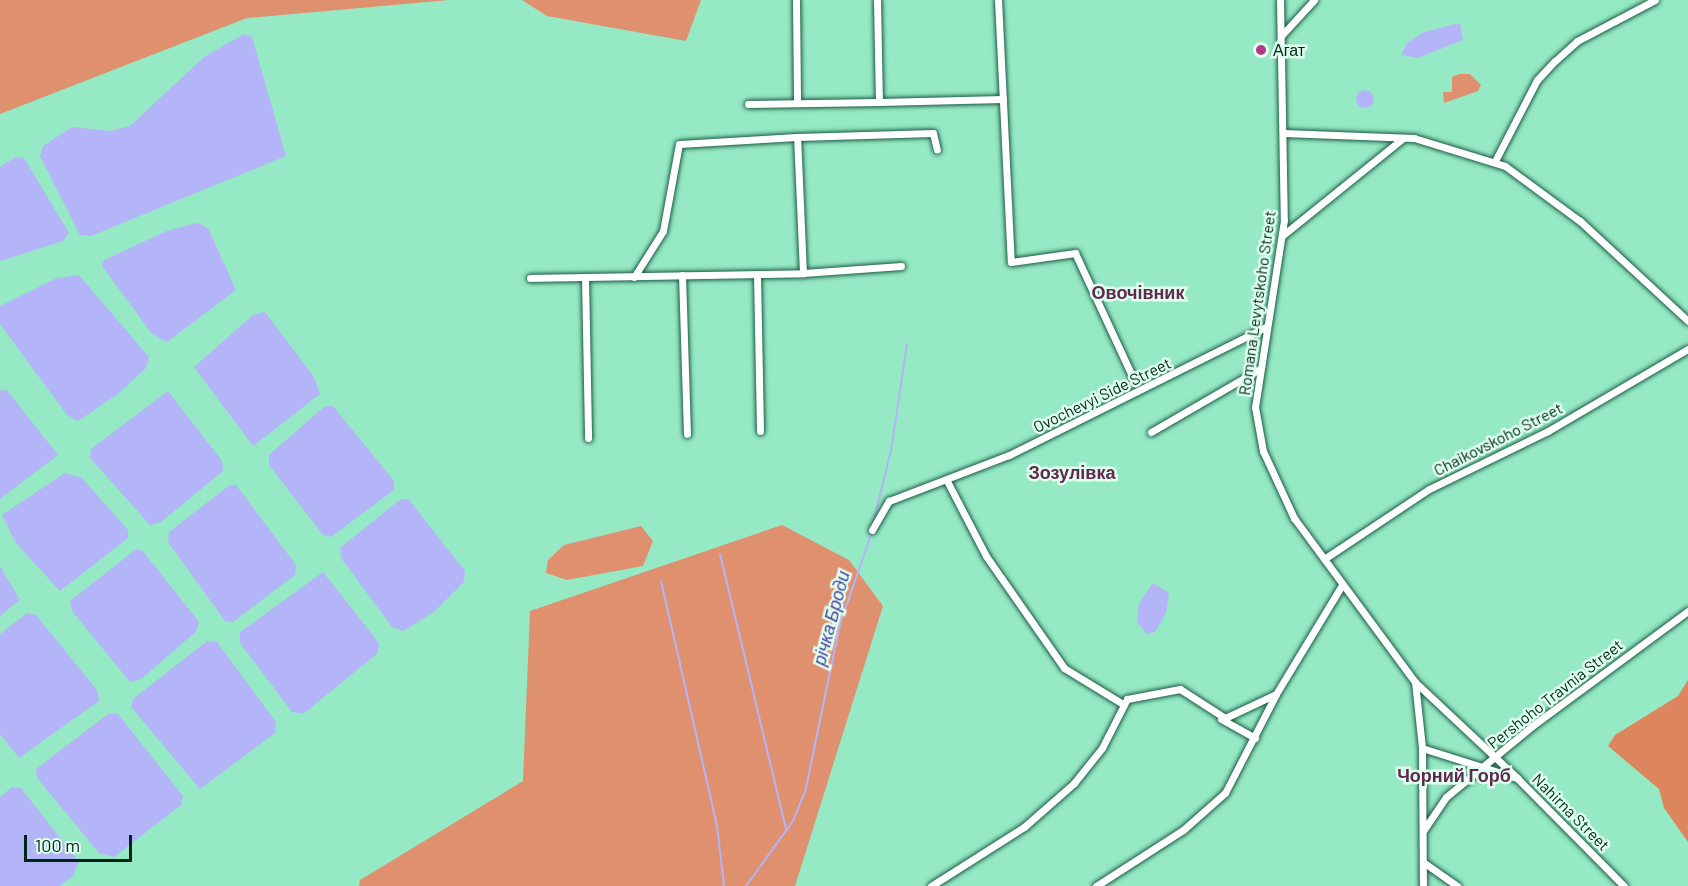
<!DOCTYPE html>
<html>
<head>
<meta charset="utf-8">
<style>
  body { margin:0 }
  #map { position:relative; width:1688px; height:886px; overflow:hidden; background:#96e9c5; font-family:Barlow,sans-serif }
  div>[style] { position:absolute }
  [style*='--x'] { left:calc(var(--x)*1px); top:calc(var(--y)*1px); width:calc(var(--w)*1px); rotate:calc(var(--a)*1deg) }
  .green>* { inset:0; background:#df906e }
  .forest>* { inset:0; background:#dd865e }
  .water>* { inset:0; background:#b4b4f8 }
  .round { border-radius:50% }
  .stream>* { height:2px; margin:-1px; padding:0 1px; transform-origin:1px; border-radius:1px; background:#b4b4f8 }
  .roads { filter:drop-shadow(0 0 2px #1b5d44) drop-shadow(0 0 2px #1b5d44) }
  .minor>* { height:7px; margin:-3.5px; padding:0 3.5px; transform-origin:3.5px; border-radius:3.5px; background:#fff }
  .dots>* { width:16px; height:16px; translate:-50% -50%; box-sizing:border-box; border:3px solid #dfffef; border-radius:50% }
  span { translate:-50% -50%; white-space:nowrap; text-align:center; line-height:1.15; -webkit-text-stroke:5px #dfffef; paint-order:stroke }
  .poi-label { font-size:16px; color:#012518 }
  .left { translate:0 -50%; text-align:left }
  .street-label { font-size:16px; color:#012518 }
  .neighbourhood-label { font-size:18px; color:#64274d; font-weight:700 }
  .water-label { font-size:18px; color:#4d40a1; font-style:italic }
  .scale { position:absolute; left:24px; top:835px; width:108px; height:27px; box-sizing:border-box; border:3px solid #012518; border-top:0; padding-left:8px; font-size:18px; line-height:21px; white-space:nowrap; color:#012518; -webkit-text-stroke:4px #dfffef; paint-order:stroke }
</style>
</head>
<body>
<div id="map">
  <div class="green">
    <div style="clip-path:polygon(0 0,449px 0,247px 18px,0 114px)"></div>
    <div style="clip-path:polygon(522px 0,701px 0,686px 41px,547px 16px)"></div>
    <div style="clip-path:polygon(1459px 74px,1470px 74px,1481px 85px,1478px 91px,1444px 103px,1443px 92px,1452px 92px,1452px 77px)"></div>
    <div style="clip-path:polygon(782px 525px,849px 560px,883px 606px,795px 886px,359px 886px,360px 880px,523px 781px,530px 611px)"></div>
    <div style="clip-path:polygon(641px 526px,653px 541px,643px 566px,567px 580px,546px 573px,548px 560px,564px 545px)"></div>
  </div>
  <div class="forest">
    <div style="clip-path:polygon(1688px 680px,1688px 842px,1664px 808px,1659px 789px,1608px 746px,1615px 735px,1678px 696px)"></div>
  </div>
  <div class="water">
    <div style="clip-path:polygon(1460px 23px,1463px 40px,1418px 58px,1401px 55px,1407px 43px,1424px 32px)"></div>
    <div style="clip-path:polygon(244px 34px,252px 37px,286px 156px,91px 236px,80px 235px,40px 156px,43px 146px,72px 127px,110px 131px,130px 126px,204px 57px)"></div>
    <div class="round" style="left:1356px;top:90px;width:18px;height:18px"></div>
    <div style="clip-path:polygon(16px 157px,24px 158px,69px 233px,63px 241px,0 261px,0 167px)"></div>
    <div style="clip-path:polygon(198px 223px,208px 228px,236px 290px,167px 342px,152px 334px,102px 266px,104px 260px,169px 230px)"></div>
    <div style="clip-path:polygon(79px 275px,149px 357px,146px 368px,118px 394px,78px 421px,67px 415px,0 324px,0 306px,57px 278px)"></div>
    <div style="clip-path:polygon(265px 312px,314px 377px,320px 394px,253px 446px,194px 367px,253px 315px)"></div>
    <div style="clip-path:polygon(6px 389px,58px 455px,0 499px,0 391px)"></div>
    <div style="clip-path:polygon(168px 391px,222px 461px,223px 471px,161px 522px,150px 525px,90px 458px,91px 449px)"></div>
    <div style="clip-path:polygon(325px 406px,333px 406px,394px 481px,394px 490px,331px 537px,323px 535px,269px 465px,269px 455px)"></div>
    <div style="clip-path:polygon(65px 473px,82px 478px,128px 530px,128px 538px,60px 591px,16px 543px,2px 515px)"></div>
    <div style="clip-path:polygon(230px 485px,236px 485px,296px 565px,295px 575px,233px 622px,225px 621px,168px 542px,169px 532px)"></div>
    <div style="clip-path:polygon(401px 499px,409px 500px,465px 571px,464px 582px,434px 612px,403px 631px,392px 627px,341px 558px,340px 548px)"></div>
    <div style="clip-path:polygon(135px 550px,142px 550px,199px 622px,196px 632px,141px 679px,130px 682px,72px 611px,70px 601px)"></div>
    <div style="clip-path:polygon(0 566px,20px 600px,0 616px)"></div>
    <div style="clip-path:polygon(323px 572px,379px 643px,378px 653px,303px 714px,292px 712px,240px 643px,240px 632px)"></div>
    <div style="clip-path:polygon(1153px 583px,1169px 593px,1166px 613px,1155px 632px,1147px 634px,1137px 622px,1139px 603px)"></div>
    <div style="clip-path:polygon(27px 613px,36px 615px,97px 690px,99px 701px,19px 758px,0 734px,0 634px)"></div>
    <div style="clip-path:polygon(207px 641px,217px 642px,276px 722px,275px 733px,200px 789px,131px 707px,133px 699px)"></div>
    <div style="clip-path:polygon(108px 714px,118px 714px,183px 796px,181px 805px,114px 857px,99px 853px,37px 778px,36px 769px)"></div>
    <div style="clip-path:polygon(12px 787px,21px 788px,79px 862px,73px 876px,59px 886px,0 886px,0 797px)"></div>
  </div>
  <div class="stream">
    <div style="--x:873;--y:523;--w:74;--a:-76"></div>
    <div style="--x:891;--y:451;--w:108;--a:-81.5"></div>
    <div style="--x:720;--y:554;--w:282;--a:76.5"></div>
    <div style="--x:661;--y:581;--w:251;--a:77.1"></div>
    <div style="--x:717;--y:826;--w:60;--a:83.3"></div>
    <div style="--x:746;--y:886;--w:80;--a:-54.1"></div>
    <div style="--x:793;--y:821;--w:35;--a:-68"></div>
    <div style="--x:806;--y:788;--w:167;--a:-78.3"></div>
    <div style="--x:840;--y:624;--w:97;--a:-70.8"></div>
  </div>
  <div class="roads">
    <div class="minor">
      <div style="--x:796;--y:0;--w:103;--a:89.4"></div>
      <div style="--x:877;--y:0;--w:102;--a:88.9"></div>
      <div style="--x:879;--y:102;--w:124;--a:-1.4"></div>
      <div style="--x:998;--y:0;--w:262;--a:87.2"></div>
      <div style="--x:1011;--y:262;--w:65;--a:-8"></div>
      <div style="--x:1075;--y:253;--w:142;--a:65.1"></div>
      <div style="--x:1280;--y:0;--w:220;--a:89"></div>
      <div style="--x:1284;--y:220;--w:189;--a:98.8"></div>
      <div style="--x:1255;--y:407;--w:45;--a:79.7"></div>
      <div style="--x:1263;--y:451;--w:74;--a:65.2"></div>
      <div style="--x:1294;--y:518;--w:204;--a:53.6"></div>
      <div style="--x:1415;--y:682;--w:66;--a:83.9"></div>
      <div style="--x:1422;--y:748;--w:138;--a:89.6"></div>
      <div style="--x:1281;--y:36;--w:49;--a:-47.5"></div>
      <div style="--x:748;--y:104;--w:131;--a:-0.9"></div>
      <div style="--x:1284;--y:133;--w:130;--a:2.2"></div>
      <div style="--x:1414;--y:138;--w:95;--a:17.1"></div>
      <div style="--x:1505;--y:166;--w:93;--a:36.3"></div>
      <div style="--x:1580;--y:221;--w:147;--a:42.8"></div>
      <div style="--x:1495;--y:161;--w:91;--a:-62.6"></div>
      <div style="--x:1537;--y:80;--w:26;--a:-47"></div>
      <div style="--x:1555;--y:61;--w:30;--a:-42"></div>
      <div style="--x:1577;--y:41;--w:88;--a:-27.7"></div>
      <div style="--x:1283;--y:235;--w:154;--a:-38.9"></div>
      <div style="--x:901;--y:266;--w:98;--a:175.9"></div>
      <div style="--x:803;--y:273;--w:136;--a:-92.5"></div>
      <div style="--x:797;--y:137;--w:136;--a:-1.7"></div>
      <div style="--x:933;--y:133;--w:17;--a:77"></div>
      <div style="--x:757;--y:274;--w:157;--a:88.9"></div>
      <div style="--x:682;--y:275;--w:159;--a:88.2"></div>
      <div style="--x:585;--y:277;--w:161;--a:88.9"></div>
      <div style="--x:634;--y:277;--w:54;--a:-57.8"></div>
      <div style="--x:663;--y:231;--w:88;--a:-79.6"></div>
      <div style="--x:679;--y:144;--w:118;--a:-3.4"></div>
      <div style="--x:530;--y:278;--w:273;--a:-1"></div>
      <div style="--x:1151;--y:432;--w:124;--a:-30.1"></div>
      <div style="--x:947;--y:481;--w:85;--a:62.5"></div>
      <div style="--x:986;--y:556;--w:136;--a:55.1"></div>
      <div style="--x:1064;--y:668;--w:69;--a:31.4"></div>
      <div style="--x:872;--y:530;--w:34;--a:-60"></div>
      <div style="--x:889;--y:501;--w:129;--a:-21"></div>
      <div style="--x:1009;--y:455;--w:287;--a:-26.5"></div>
      <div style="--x:1324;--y:559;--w:126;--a:-33.7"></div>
      <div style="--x:1429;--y:489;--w:132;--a:-26"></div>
      <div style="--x:1548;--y:431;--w:162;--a:-30.4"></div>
      <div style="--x:1415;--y:682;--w:139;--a:43.2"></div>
      <div style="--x:1221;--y:719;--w:39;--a:29"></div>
      <div style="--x:1422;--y:748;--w:100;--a:17.5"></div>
      <div style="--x:1517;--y:778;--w:152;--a:45.3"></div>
      <div style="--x:1423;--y:831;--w:41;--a:-55.9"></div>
      <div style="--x:1446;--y:797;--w:112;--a:-39.5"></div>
      <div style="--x:1532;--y:726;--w:194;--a:-36.4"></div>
      <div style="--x:1423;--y:862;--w:42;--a:35.2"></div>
      <div style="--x:931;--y:886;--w:110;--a:-32.4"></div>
      <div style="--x:1024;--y:827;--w:67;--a:-41.3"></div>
      <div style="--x:1074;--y:783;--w:45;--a:-51.3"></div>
      <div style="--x:1102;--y:748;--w:55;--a:-63"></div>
      <div style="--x:1127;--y:699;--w:54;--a:-10.7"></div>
      <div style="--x:1180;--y:689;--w:54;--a:32.8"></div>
      <div style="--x:1225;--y:718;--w:56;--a:-25.2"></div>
      <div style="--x:1096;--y:886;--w:103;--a:-32.8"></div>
      <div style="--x:1183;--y:830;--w:56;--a:-41.4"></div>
      <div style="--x:1225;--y:793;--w:111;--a:-62.7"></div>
      <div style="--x:1276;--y:694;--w:127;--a:-58.8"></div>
    </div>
  </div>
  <div class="dots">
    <div style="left:1261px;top:50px;background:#b33889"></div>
  </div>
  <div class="poi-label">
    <span class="left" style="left:1273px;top:50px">Агат</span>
  </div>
  <div class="street-label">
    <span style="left:1257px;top:303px;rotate:-82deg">Romana Levytskoho Street</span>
    <span style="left:1102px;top:395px;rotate:-26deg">Ovochevyi Side Street</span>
    <span style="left:1498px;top:439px;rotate:-27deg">Chaikovskoho Street</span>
    <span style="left:1555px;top:694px;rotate:-38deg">Pershoho Travnia Street</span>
    <span style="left:1571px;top:812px;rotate:45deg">Nahirna Street</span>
  </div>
  <div class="neighbourhood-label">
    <span style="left:1138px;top:292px">Овочівник</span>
    <span style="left:1072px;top:472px">Зозулівка</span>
    <span style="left:1454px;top:775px">Чорний Горб</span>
  </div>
  <div class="water-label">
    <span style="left:831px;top:618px;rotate:-75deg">річка Броди</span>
  </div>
  <div class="scale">100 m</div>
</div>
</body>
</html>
